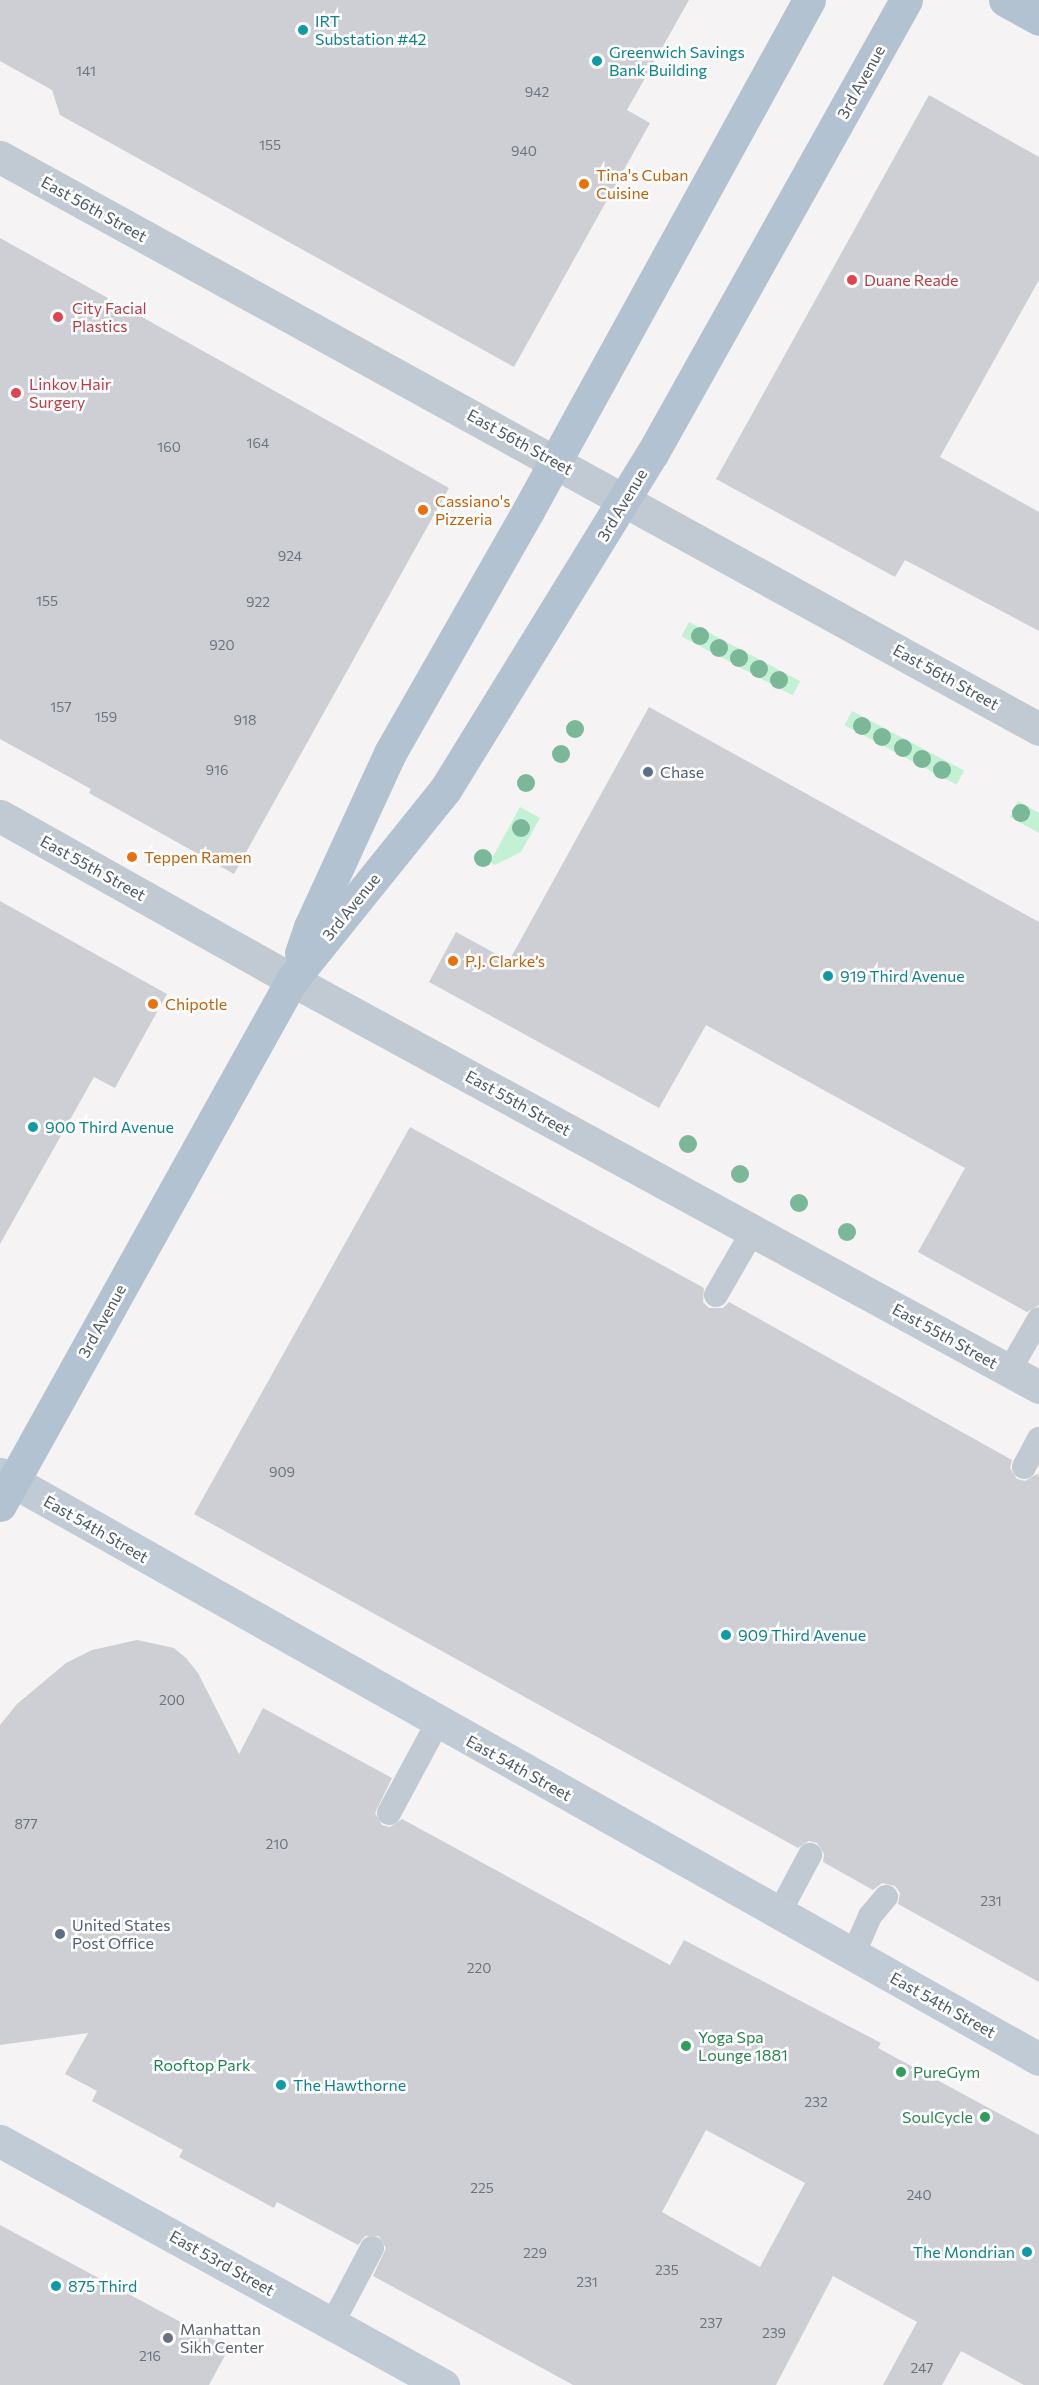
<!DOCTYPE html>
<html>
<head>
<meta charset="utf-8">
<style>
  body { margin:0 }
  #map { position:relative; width:1039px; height:2385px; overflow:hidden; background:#f5f3f3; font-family:Commissioner,sans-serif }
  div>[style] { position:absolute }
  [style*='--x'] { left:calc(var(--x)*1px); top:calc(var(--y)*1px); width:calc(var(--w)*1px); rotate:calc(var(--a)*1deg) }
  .green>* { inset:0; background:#c3f1d5; transform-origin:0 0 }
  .building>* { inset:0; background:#cdcfd5 }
  .service>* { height:24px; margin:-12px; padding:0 12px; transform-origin:12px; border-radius:12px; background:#c1cad2 }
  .minor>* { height:33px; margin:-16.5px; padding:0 16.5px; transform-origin:16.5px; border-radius:16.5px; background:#c1cad2 }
  .secondary>* { height:33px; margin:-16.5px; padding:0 16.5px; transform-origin:16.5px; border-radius:16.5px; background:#c1cbd6 }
  .primary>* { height:33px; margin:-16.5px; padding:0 16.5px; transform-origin:16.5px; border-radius:16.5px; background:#b3c2d1 }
  .trees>* { width:18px; height:18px; margin:-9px; border-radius:50%; background:#7bb799 }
  .dots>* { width:16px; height:16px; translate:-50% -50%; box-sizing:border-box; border:3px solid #fff; border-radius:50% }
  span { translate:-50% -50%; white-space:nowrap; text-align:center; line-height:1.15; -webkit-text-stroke:5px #fff; paint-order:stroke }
  .number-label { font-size:14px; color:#6b747e }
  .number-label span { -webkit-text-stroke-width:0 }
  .culture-label { font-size:16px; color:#0d838f }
  .left { translate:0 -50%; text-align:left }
  .right { translate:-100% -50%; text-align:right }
  .street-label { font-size:16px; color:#4a5661 }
  .food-label { font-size:16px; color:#c56008 }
  .health-label { font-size:16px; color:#be3a42 }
  .service-label { font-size:16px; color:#4e5e75 }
  .leisure-label { font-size:16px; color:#27864d }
  .park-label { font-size:16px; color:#17864f }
  .worship-label { font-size:16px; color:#5b616d }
</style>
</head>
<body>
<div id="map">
  <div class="green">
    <div style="left:689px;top:622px;width:126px;height:16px;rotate:28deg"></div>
    <div style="left:852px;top:711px;width:127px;height:16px;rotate:28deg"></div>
    <div style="clip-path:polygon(1018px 801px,1039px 813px,1039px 833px,1010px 817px)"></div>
    <div style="clip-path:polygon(520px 807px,540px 818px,521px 852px,495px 865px,490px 862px)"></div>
  </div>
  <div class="building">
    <div style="clip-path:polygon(0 0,689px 0,627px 110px,650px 123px,514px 367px,60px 115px,52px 90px,0 61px)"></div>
    <div style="clip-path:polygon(929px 95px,1039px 157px,1039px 280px,940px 457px,1039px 512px,1039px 631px,905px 560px,895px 577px,716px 479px)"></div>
    <div style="clip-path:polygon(0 238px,449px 488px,234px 874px,89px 793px,91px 789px,0 739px)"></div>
    <div style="clip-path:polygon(649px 707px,1039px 922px,1039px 1305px,1027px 1312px,918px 1252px,965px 1168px,706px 1025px,659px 1108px,429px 982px,456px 932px,509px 961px)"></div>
    <div style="clip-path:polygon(0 901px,167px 994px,115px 1088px,94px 1077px,0 1244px)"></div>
    <div style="clip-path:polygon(410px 1127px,704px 1288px,703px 1302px,709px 1308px,723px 1308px,729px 1302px,1012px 1460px,1010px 1468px,1017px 1479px,1025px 1481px,1037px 1474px,1039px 1475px,1039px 1982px,898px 1904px,900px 1893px,895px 1886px,882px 1883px,873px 1890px,823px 1862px,824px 1854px,817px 1843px,809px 1841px,798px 1848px,194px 1514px)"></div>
    <div style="clip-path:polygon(evenodd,137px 1640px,174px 1648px,186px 1658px,198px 1673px,239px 1754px,263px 1708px,392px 1778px,375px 1813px,382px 1825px,390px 1827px,402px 1819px,670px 1965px,684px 1940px,881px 2043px,878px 2048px,1039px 2135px,1039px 2385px,1024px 2385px,961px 2351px,942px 2385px,883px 2385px,917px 2322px,833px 2276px,776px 2385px,573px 2385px,373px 2276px,386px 2248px,379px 2236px,365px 2236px,358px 2245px,277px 2202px,274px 2208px,179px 2157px,183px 2150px,92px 2101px,97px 2091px,65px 2074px,88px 2033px,0 2045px,0 1725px,17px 1704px,66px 1663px,92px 1650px,137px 1640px,706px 2130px,805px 2183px,760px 2267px,662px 2212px,706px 2130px)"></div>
    <div style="clip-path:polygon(0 2225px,229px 2348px,209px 2385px,0 2385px)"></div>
  </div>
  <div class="service">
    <div style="--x:716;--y:1295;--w:74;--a:-60"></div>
    <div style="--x:1009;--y:1371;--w:60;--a:-60"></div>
    <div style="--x:1024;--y:1467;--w:32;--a:-62"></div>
    <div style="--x:389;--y:1813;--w:103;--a:-61.7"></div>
    <div style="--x:779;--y:1913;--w:66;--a:-61.9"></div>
    <div style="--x:853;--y:1955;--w:43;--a:-66.4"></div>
    <div style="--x:870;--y:1916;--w:25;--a:-50"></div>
    <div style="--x:332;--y:2324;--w:86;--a:-62.2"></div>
  </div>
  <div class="minor">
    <div style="--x:0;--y:157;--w:1186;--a:28.83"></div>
    <div style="--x:0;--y:816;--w:335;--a:29.3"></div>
    <div style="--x:292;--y:980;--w:851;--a:28.58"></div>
  </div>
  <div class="secondary">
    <div style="--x:0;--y:1474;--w:1192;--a:29.38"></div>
    <div style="--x:0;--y:2141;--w:506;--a:28.85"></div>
  </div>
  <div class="primary">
    <div style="--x:1005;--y:0;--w:39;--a:29"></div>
    <div style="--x:301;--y:953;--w:28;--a:-71"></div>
    <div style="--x:310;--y:927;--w:192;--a:-65.3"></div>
    <div style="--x:390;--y:753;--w:279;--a:-60.3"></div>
    <div style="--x:528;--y:511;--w:583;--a:-61.19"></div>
    <div style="--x:0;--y:1505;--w:601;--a:-60.92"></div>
    <div style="--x:292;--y:980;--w:244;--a:-51.2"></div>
    <div style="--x:445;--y:790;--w:395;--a:-58.4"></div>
    <div style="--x:652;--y:454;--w:520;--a:-60.77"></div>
  </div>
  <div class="trees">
    <div style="left:700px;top:636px"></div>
    <div style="left:719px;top:648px"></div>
    <div style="left:739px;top:658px"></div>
    <div style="left:759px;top:669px"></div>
    <div style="left:779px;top:680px"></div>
    <div style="left:862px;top:726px"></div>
    <div style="left:575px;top:729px"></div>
    <div style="left:882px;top:737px"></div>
    <div style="left:903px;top:748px"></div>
    <div style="left:561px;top:754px"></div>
    <div style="left:922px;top:759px"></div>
    <div style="left:942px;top:770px"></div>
    <div style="left:526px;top:783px"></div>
    <div style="left:1021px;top:813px"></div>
    <div style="left:521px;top:828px"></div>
    <div style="left:483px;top:858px"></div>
    <div style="left:688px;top:1144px"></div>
    <div style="left:740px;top:1174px"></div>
    <div style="left:799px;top:1203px"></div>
    <div style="left:847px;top:1232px"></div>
  </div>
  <div class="dots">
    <div style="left:303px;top:30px;background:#0f9aa8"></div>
    <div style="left:597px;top:61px;background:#0f9aa8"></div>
    <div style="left:584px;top:184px;background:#e8710a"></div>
    <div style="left:852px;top:280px;background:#e0444e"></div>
    <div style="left:58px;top:317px;background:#e0444e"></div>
    <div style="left:16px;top:393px;background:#e0444e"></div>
    <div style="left:423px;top:510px;background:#e8710a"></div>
    <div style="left:648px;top:772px;background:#5c6f8a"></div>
    <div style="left:132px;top:857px;background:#e8710a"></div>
    <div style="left:453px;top:961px;background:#e8710a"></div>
    <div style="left:828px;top:976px;background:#0f9aa8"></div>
    <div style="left:153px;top:1004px;background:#e8710a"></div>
    <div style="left:33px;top:1127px;background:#0f9aa8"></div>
    <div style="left:726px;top:1635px;background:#0f9aa8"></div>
    <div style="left:60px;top:1934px;background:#5c6f8a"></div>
    <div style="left:686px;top:2046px;background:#2e9e5b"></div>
    <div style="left:901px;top:2072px;background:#2e9e5b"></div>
    <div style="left:281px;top:2085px;background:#0f9aa8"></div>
    <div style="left:985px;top:2117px;background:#2e9e5b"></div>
    <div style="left:1027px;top:2252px;background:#0f9aa8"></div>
    <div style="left:56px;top:2286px;background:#0f9aa8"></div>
    <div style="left:168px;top:2338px;background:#6b7280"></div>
  </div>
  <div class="number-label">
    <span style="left:86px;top:71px">141</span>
    <span style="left:537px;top:92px">942</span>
    <span style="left:270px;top:145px">155</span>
    <span style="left:524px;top:151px">940</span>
    <span style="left:258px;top:443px">164</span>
    <span style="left:169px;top:447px">160</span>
    <span style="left:290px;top:556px">924</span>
    <span style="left:47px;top:601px">155</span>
    <span style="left:258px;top:602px">922</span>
    <span style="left:222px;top:645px">920</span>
    <span style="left:61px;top:707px">157</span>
    <span style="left:106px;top:717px">159</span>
    <span style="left:245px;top:720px">918</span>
    <span style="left:217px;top:770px">916</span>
    <span style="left:282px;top:1472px">909</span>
    <span style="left:172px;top:1700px">200</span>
    <span style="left:26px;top:1824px">877</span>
    <span style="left:277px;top:1844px">210</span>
    <span style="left:991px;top:1901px">231</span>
    <span style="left:479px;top:1968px">220</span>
    <span style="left:816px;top:2102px">232</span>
    <span style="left:482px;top:2188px">225</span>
    <span style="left:919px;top:2195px">240</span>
    <span style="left:535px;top:2253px">229</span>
    <span style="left:667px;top:2270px">235</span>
    <span style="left:587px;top:2282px">231</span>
    <span style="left:711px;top:2323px">237</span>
    <span style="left:774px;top:2333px">239</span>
    <span style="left:150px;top:2356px">216</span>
    <span style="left:922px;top:2368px">247</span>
  </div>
  <div class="culture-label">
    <span class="left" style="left:315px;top:30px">IRT<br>Substation #42</span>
    <span class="left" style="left:609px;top:61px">Greenwich Savings<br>Bank Building</span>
    <span class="left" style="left:840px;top:976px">919 Third Avenue</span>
    <span class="left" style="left:45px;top:1127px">900 Third Avenue</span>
    <span class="left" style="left:738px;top:1635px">909 Third Avenue</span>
    <span class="left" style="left:293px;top:2085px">The Hawthorne</span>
    <span class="right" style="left:1015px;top:2252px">The Mondrian</span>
    <span class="left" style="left:68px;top:2286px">875 Third</span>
  </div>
  <div class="street-label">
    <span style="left:861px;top:82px;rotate:-61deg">3rd Avenue</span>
    <span style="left:94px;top:209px;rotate:29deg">East 56th Street</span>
    <span style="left:520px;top:442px;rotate:29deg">East 56th Street</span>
    <span style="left:622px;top:505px;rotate:-59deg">3rd Avenue</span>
    <span style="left:946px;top:677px;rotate:29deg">East 56th Street</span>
    <span style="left:93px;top:868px;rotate:29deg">East 55th Street</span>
    <span style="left:351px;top:907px;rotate:-51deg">3rd Avenue</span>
    <span style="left:518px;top:1103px;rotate:29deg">East 55th Street</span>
    <span style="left:102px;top:1321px;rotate:-61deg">3rd Avenue</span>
    <span style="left:945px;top:1336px;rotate:29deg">East 55th Street</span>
    <span style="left:96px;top:1529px;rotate:30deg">East 54th Street</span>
    <span style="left:519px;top:1768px;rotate:29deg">East 54th Street</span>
    <span style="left:943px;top:2005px;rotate:29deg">East 54th Street</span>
    <span style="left:222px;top:2263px;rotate:29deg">East 53rd Street</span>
  </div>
  <div class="food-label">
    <span class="left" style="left:596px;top:184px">Tina's Cuban<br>Cuisine</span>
    <span class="left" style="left:435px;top:510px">Cassiano's<br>Pizzeria</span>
    <span class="left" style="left:144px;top:857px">Teppen Ramen</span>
    <span class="left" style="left:465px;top:961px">P.J. Clarke’s</span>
    <span class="left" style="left:165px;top:1004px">Chipotle</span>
  </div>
  <div class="health-label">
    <span class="left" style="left:864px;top:280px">Duane Reade</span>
    <span class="left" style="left:72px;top:317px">City Facial<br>Plastics</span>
    <span class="left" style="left:29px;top:393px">Linkov Hair<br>Surgery</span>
  </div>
  <div class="service-label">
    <span class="left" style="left:660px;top:772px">Chase</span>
    <span class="left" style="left:72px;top:1934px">United States<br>Post Office</span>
  </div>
  <div class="leisure-label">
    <span class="left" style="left:698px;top:2046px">Yoga Spa<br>Lounge 1881</span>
    <span class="left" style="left:913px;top:2072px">PureGym</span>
    <span class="right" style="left:973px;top:2117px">SoulCycle</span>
  </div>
  <div class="park-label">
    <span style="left:202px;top:2065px">Rooftop Park</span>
  </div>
  <div class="worship-label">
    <span class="left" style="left:180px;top:2338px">Manhattan<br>Sikh Center</span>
  </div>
</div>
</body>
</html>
